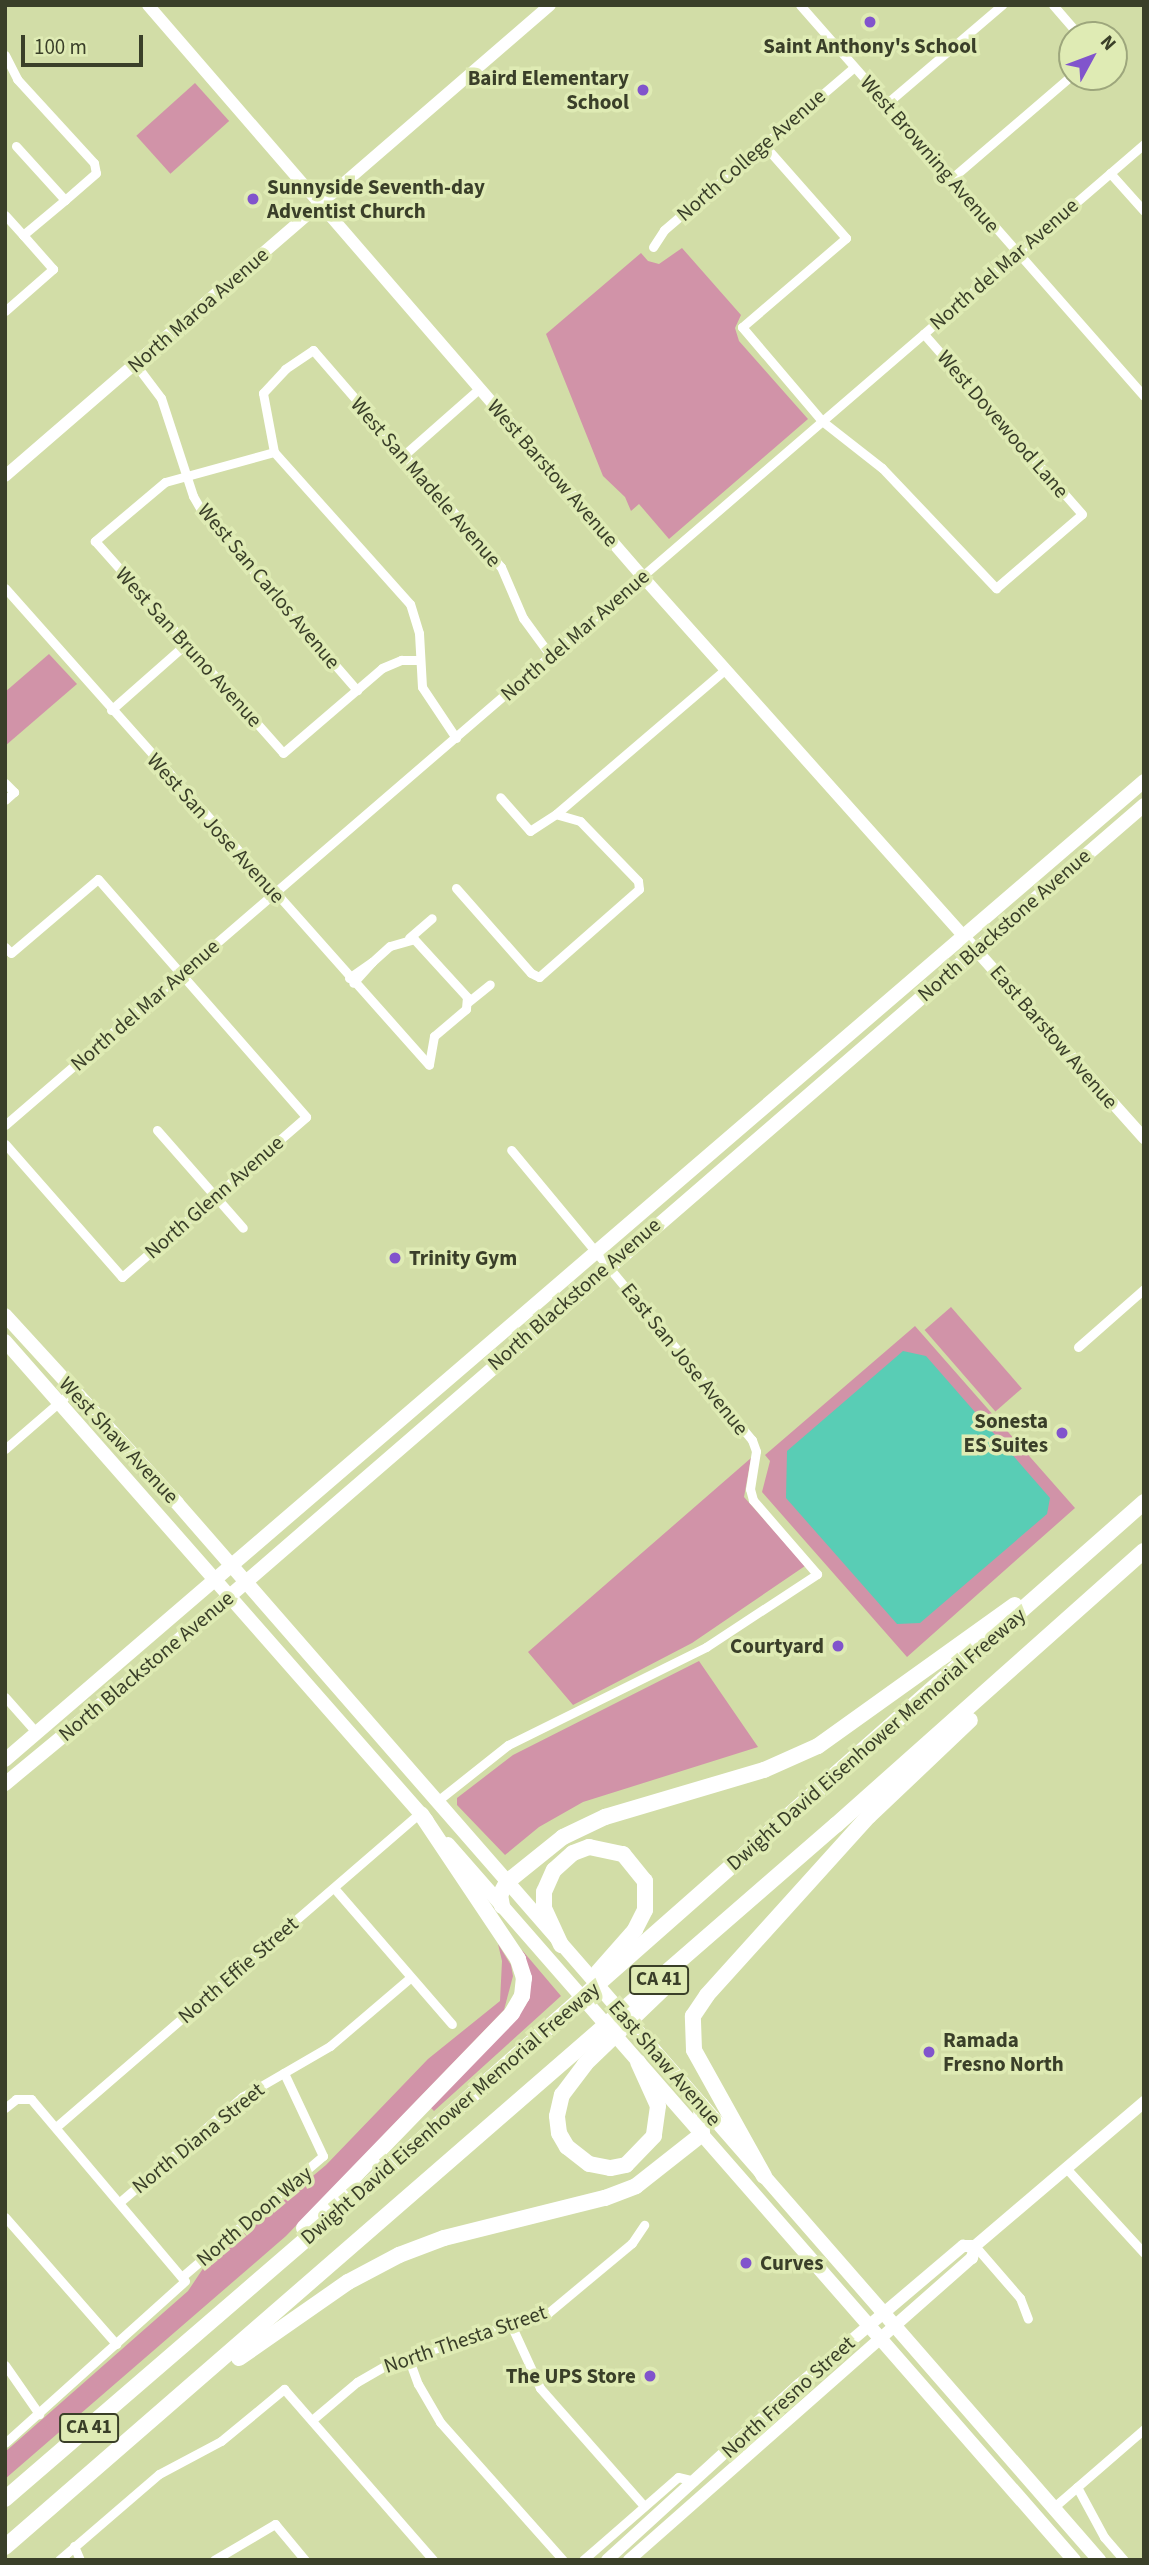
<!DOCTYPE html>
<html>
<head>
<meta charset="utf-8">
<style>
  body { margin:0 }
  #map { position:relative; width:1149px; height:2565px; overflow:hidden; background:#d2dda7; font-family:"Source Sans 3",sans-serif }
  div>[style] { position:absolute }
  [style*='--x'] { left:calc(var(--x)*1px); top:calc(var(--y)*1px); width:calc(var(--w)*1px); rotate:calc(var(--a)*1deg) }
  .green>* { inset:0; background:#d193a8; transform-origin:0 0 }
  .water>* { inset:0; background:#59cdb5 }
  .street>* { height:9px; margin:-4.5px; padding:0 4.5px; transform-origin:4.5px; border-radius:4.5px; background:#fff }
  .secondary>* { height:12px; margin:-6px; padding:0 6px; transform-origin:6px; border-radius:6px; background:#fff }
  .primary>* { height:14px; margin:-7px; padding:0 7px; transform-origin:7px; border-radius:7px; background:#fff }
  .highway>* { height:16px; margin:-8px; padding:0 8px; transform-origin:8px; border-radius:8px; background:#fff }
  .dots>* { width:19px; height:19px; translate:-50% -50%; box-sizing:border-box; border:4px solid #dfebb4; border-radius:50% }
  span { translate:-50% -50%; white-space:nowrap; text-align:center; line-height:1.15; -webkit-text-stroke:7px #dfebb4; paint-order:stroke }
  .shield-label span { padding:2px 5px; background:#dfebb4; border:2px solid; border-radius:5px; -webkit-text-stroke-width:0 }
  .shield-label { font-size:19px; color:#3a3f29; font-weight:700 }
  .poi-label { font-size:21px; color:#3a3f29; font-weight:700 }
  .right { translate:-100% -50%; text-align:right }
  .left { translate:0 -50%; text-align:left }
  .street-label { font-size:21px; color:#3a3f29 }
  .frame { position:absolute; inset:0; border:7px solid #3a3f29; pointer-events:none }
  .north { position:absolute; left:1058px; top:21px; width:70px; height:70px; box-sizing:border-box; background:#dfebb4; border:2px solid #9da67c; border-radius:50%; rotate:49deg; font-size:19px; font-weight:700; line-height:28px; text-align:center; color:#3a3f29 }
  .north::after { content:''; display:block; margin:auto; width:24px; height:32px; background:#8154cc; clip-path:polygon(50% 0,100% 100%,50% 72%,0 100%) }
  .scale { position:absolute; left:21px; top:35px; width:122px; height:32px; box-sizing:border-box; border:4px solid #3a3f29; border-top:0; padding-left:9px; font-size:21px; line-height:24px; white-space:nowrap; color:#3a3f29; -webkit-text-stroke:5px #dfebb4; paint-order:stroke }
</style>
</head>
<body>
<div id="map">
  <div class="green">
    <div style="left:195px;top:83px;width:51px;height:79px;rotate:48deg"></div>
    <div style="clip-path:polygon(682px 248px,741px 315px,735px 328px,739px 341px,808px 419px,669px 539px,639px 504px,631px 511px,625px 497px,603px 476px,546px 334px,641px 253px,648px 261px,659px 264px)"></div>
    <div style="clip-path:polygon(49px 654px,77px 684px,5px 746px,5px 692px)"></div>
    <div style="left:951px;top:1307px;width:108px;height:35px;rotate:49deg"></div>
    <div style="clip-path:polygon(915px 1326px,1075px 1508px,907px 1657px,762px 1492px,770px 1461px,765px 1455px)"></div>
    <div style="clip-path:polygon(751px 1458px,744px 1497px,805px 1566px,692px 1643px,573px 1705px,528px 1652px)"></div>
    <div style="clip-path:polygon(699px 1661px,758px 1747px,583px 1802px,539px 1827px,505px 1855px,457px 1805px,457px 1798px,513px 1755px)"></div>
    <div style="clip-path:polygon(498px 1944px,511px 1965px,513px 1976px,504px 2010px,286px 2236px,5px 2479px,5px 2452px,188px 2291px,204px 2267px,326px 2165px,428px 2059px,500px 2001px,502px 1961px)"></div>
    <div style="clip-path:polygon(522px 1950px,561px 1996px,434px 2111px,430px 2107px,526px 2005px,532px 1978px)"></div>
  </div>
  <div class="water">
    <div style="clip-path:polygon(903px 1351px,926px 1356px,1050px 1498px,1047px 1514px,920px 1623px,897px 1624px,786px 1498px,787px 1451px)"></div>
  </div>
  <div class="street">
    <div style="--x:800;--y:5;--w:521;--a:48.66"></div>
    <div style="--x:1053;--y:5;--w:40;--a:49"></div>
    <div style="--x:5;--y:55;--w:27;--a:63"></div>
    <div style="--x:17;--y:79;--w:114;--a:47.5"></div>
    <div style="--x:94;--y:163;--w:10;--a:79"></div>
    <div style="--x:96;--y:173;--w:41;--a:138.9"></div>
    <div style="--x:886;--y:104;--w:153;--a:-40.5"></div>
    <div style="--x:764;--y:145;--w:124;--a:48.6"></div>
    <div style="--x:846;--y:238;--w:137;--a:139.4"></div>
    <div style="--x:742;--y:327;--w:123;--a:49.6"></div>
    <div style="--x:822;--y:421;--w:76;--a:38.1"></div>
    <div style="--x:882;--y:468;--w:166;--a:46.5"></div>
    <div style="--x:996;--y:588;--w:113;--a:-40.7"></div>
    <div style="--x:1082;--y:514;--w:240;--a:-131.3"></div>
    <div style="--x:1110;--y:173;--w:51;--a:48.2"></div>
    <div style="--x:952;--y:178;--w:158;--a:-40.6"></div>
    <div style="--x:5;--y:215;--w:27;--a:48"></div>
    <div style="--x:653;--y:247;--w:20;--a:-57"></div>
    <div style="--x:664;--y:230;--w:250;--a:-40.6"></div>
    <div style="--x:5;--y:311;--w:64;--a:-41.2"></div>
    <div style="--x:53;--y:269;--w:45;--a:-131.4"></div>
    <div style="--x:23;--y:235;--w:55;--a:-39.8"></div>
    <div style="--x:65;--y:200;--w:73;--a:-132.2"></div>
    <div style="--x:136;--y:365;--w:41;--a:52.9"></div>
    <div style="--x:161;--y:398;--w:103;--a:71.9"></div>
    <div style="--x:193;--y:496;--w:20;--a:60"></div>
    <div style="--x:203;--y:513;--w:235;--a:49"></div>
    <div style="--x:274;--y:452;--w:113;--a:164.6"></div>
    <div style="--x:165;--y:482;--w:92;--a:139.9"></div>
    <div style="--x:95;--y:541;--w:283;--a:48.4"></div>
    <div style="--x:283;--y:753;--w:130;--a:-40.6"></div>
    <div style="--x:382;--y:668;--w:21;--a:-23"></div>
    <div style="--x:401;--y:660;--w:17;--a:0"></div>
    <div style="--x:404;--y:455;--w:101;--a:-41.4"></div>
    <div style="--x:5;--y:588;--w:638;--a:48.37"></div>
    <div style="--x:111;--y:710;--w:101;--a:-41.4"></div>
    <div style="--x:456;--y:738;--w:61;--a:-123.7"></div>
    <div style="--x:422;--y:687;--w:54;--a:-93.2"></div>
    <div style="--x:419;--y:633;--w:30;--a:-107"></div>
    <div style="--x:410;--y:604;--w:204;--a:-131.8"></div>
    <div style="--x:274;--y:452;--w:60;--a:-100.6"></div>
    <div style="--x:263;--y:393;--w:33;--a:-47"></div>
    <div style="--x:285;--y:369;--w:34;--a:-34"></div>
    <div style="--x:313;--y:350;--w:287;--a:49.1"></div>
    <div style="--x:501;--y:567;--w:56;--a:66.7"></div>
    <div style="--x:523;--y:618;--w:46;--a:53.9"></div>
    <div style="--x:5;--y:783;--w:13;--a:45"></div>
    <div style="--x:14;--y:792;--w:12;--a:138"></div>
    <div style="--x:556;--y:814;--w:223;--a:-40.5"></div>
    <div style="--x:456;--y:888;--w:113;--a:48.6"></div>
    <div style="--x:531;--y:973;--w:9;--a:27"></div>
    <div style="--x:539;--y:977;--w:133;--a:-41.3"></div>
    <div style="--x:639;--y:889;--w:8;--a:-97"></div>
    <div style="--x:638;--y:881;--w:83;--a:-134"></div>
    <div style="--x:580;--y:821;--w:25;--a:-164"></div>
    <div style="--x:556;--y:814;--w:31;--a:147"></div>
    <div style="--x:530;--y:831;--w:45;--a:-131.4"></div>
    <div style="--x:409;--y:938;--w:30;--a:-41"></div>
    <div style="--x:5;--y:947;--w:8;--a:45"></div>
    <div style="--x:11;--y:953;--w:114;--a:-40.4"></div>
    <div style="--x:98;--y:879;--w:316;--a:48.8"></div>
    <div style="--x:306;--y:1117;--w:244;--a:139"></div>
    <div style="--x:122;--y:1277;--w:177;--a:-131.3"></div>
    <div style="--x:372;--y:962;--w:24;--a:-42"></div>
    <div style="--x:390;--y:946;--w:25;--a:-16"></div>
    <div style="--x:414;--y:939;--w:79;--a:47.6"></div>
    <div style="--x:467;--y:997;--w:12;--a:95"></div>
    <div style="--x:466;--y:1009;--w:42;--a:139.8"></div>
    <div style="--x:434;--y:1036;--w:29;--a:100"></div>
    <div style="--x:349;--y:978;--w:28;--a:-35"></div>
    <div style="--x:372;--y:962;--w:28;--a:132"></div>
    <div style="--x:468;--y:1002;--w:28;--a:-39"></div>
    <div style="--x:5;--y:1125;--w:1503;--a:-40.74"></div>
    <div style="--x:157;--y:1130;--w:130;--a:48.7"></div>
    <div style="--x:1078;--y:1347;--w:88;--a:-41.3"></div>
    <div style="--x:5;--y:1449;--w:90;--a:-40.9"></div>
    <div style="--x:5;--y:1697;--w:48;--a:48.4"></div>
    <div style="--x:436;--y:1802;--w:92;--a:-38.4"></div>
    <div style="--x:508;--y:1745;--w:221;--a:-26.3"></div>
    <div style="--x:706;--y:1647;--w:133;--a:-33.3"></div>
    <div style="--x:817;--y:1574;--w:98;--a:-130.9"></div>
    <div style="--x:753;--y:1500;--w:11;--a:-105"></div>
    <div style="--x:750;--y:1489;--w:38;--a:-81"></div>
    <div style="--x:756;--y:1451;--w:12;--a:-110"></div>
    <div style="--x:752;--y:1440;--w:377;--a:-129.7"></div>
    <div style="--x:334;--y:1888;--w:180;--a:49.1"></div>
    <div style="--x:5;--y:2108;--w:14;--a:-39"></div>
    <div style="--x:16;--y:2099;--w:15;--a:0"></div>
    <div style="--x:31;--y:2099;--w:238;--a:49.8"></div>
    <div style="--x:185;--y:2281;--w:242;--a:138"></div>
    <div style="--x:56;--y:2127;--w:481;--a:-40.8"></div>
    <div style="--x:1066;--y:2168;--w:115;--a:47.5"></div>
    <div style="--x:121;--y:2201;--w:160;--a:-40.7"></div>
    <div style="--x:242;--y:2097;--w:102;--a:-30.1"></div>
    <div style="--x:330;--y:2046;--w:106;--a:-40.4"></div>
    <div style="--x:5;--y:2217;--w:169;--a:48.8"></div>
    <div style="--x:975;--y:2246;--w:69;--a:49.1"></div>
    <div style="--x:1020;--y:2298;--w:22;--a:69"></div>
    <div style="--x:184;--y:2275;--w:183;--a:-40.6"></div>
    <div style="--x:323;--y:2156;--w:92;--a:-115.2"></div>
    <div style="--x:512;--y:2327;--w:67;--a:65.3"></div>
    <div style="--x:540;--y:2388;--w:157;--a:48.6"></div>
    <div style="--x:408;--y:2357;--w:29;--a:70"></div>
    <div style="--x:418;--y:2384;--w:44;--a:59.9"></div>
    <div style="--x:440;--y:2422;--w:185;--a:48.3"></div>
    <div style="--x:5;--y:2365;--w:60;--a:55.2"></div>
    <div style="--x:312;--y:2420;--w:59;--a:-40.2"></div>
    <div style="--x:357;--y:2382;--w:38;--a:-30"></div>
    <div style="--x:390;--y:2363;--w:166;--a:-17.6"></div>
    <div style="--x:548;--y:2313;--w:109;--a:-39.8"></div>
    <div style="--x:632;--y:2243;--w:22;--a:-56"></div>
    <div style="--x:1077;--y:2487;--w:57;--a:61.6"></div>
    <div style="--x:1104;--y:2537;--w:30;--a:49"></div>
    <div style="--x:1054;--y:2507;--w:119;--a:-40.9"></div>
    <div style="--x:74;--y:2546;--w:15;--a:67"></div>
    <div style="--x:59;--y:2560;--w:132;--a:-40.7"></div>
    <div style="--x:159;--y:2474;--w:70;--a:-28"></div>
    <div style="--x:221;--y:2441;--w:82;--a:-39.5"></div>
    <div style="--x:284;--y:2389;--w:227;--a:48.9"></div>
    <div style="--x:214;--y:2560;--w:71;--a:-30.5"></div>
    <div style="--x:275;--y:2524;--w:47;--a:50.2"></div>
    <div style="--x:583;--y:2560;--w:126;--a:-41.1"></div>
    <div style="--x:678;--y:2477;--w:17;--a:13"></div>
  </div>
  <div class="secondary">
    <div style="--x:148;--y:5;--w:755;--a:49.14"></div>
    <div style="--x:642;--y:576;--w:754;--a:48.23"></div>
    <div style="--x:5;--y:476;--w:720;--a:-40.83"></div>
    <div style="--x:607;--y:2560;--w:261;--a:-42.4"></div>
    <div style="--x:800;--y:2384;--w:214;--a:-40.3"></div>
    <div style="--x:963;--y:2246;--w:12;--a:0"></div>
    <div style="--x:629;--y:2560;--w:457;--a:-41.4"></div>
    <div style="--x:972;--y:2258;--w:12;--a:-76"></div>
    <div style="--x:975;--y:2246;--w:222;--a:-40.4"></div>
  </div>
  <div class="primary">
    <div style="--x:5;--y:1315;--w:255;--a:47.5"></div>
    <div style="--x:177;--y:1503;--w:1403;--a:48.9"></div>
    <div style="--x:5;--y:1341;--w:639;--a:48.68"></div>
    <div style="--x:5;--y:1760;--w:1502;--a:-40.68"></div>
    <div style="--x:5;--y:1784;--w:218;--a:-39.6"></div>
    <div style="--x:173;--y:1645;--w:1284;--a:-40.86"></div>
    <div style="--x:448;--y:1844;--w:951;--a:48.84"></div>
  </div>
  <div class="highway">
    <div style="--x:502;--y:1906;--w:11;--a:-100"></div>
    <div style="--x:500;--y:1895;--w:15;--a:-62"></div>
    <div style="--x:507;--y:1882;--w:72;--a:-38.8"></div>
    <div style="--x:563;--y:1837;--w:47;--a:-25.5"></div>
    <div style="--x:605;--y:1817;--w:166;--a:-16.5"></div>
    <div style="--x:764;--y:1770;--w:59;--a:-24"></div>
    <div style="--x:818;--y:1746;--w:242;--a:-35.6"></div>
    <div style="--x:561;--y:1945;--w:41;--a:-114.7"></div>
    <div style="--x:544;--y:1908;--w:16;--a:-90"></div>
    <div style="--x:544;--y:1892;--w:24;--a:-66"></div>
    <div style="--x:554;--y:1870;--w:25;--a:-42"></div>
    <div style="--x:573;--y:1853;--w:17;--a:-21"></div>
    <div style="--x:589;--y:1847;--w:35;--a:12"></div>
    <div style="--x:623;--y:1854;--w:35;--a:51"></div>
    <div style="--x:645;--y:1881;--w:29;--a:90"></div>
    <div style="--x:645;--y:1910;--w:22;--a:117"></div>
    <div style="--x:635;--y:1930;--w:56;--a:131.4"></div>
    <div style="--x:638;--y:2062;--w:48;--a:65.6"></div>
    <div style="--x:658;--y:2106;--w:30;--a:98"></div>
    <div style="--x:654;--y:2136;--w:40;--a:134"></div>
    <div style="--x:626;--y:2165;--w:16;--a:169"></div>
    <div style="--x:610;--y:2168;--w:21;--a:-169"></div>
    <div style="--x:589;--y:2164;--w:28;--a:-142"></div>
    <div style="--x:567;--y:2147;--w:16;--a:-120"></div>
    <div style="--x:559;--y:2133;--w:17;--a:-97"></div>
    <div style="--x:557;--y:2116;--w:22;--a:-77"></div>
    <div style="--x:562;--y:2095;--w:39;--a:-53"></div>
    <div style="--x:585;--y:2064;--w:110;--a:-43.9"></div>
    <div style="--x:764;--y:2176;--w:144;--a:-119.1"></div>
    <div style="--x:694;--y:2050;--w:34;--a:-92"></div>
    <div style="--x:693;--y:2016;--w:25;--a:-56"></div>
    <div style="--x:707;--y:1995;--w:241;--a:-47.9"></div>
    <div style="--x:869;--y:1816;--w:139;--a:-43.5"></div>
    <div style="--x:304;--y:2228;--w:299;--a:-45.9"></div>
    <div style="--x:512;--y:2013;--w:20;--a:-60"></div>
    <div style="--x:522;--y:1996;--w:18;--a:-84"></div>
    <div style="--x:524;--y:1978;--w:20;--a:-108"></div>
    <div style="--x:518;--y:1959;--w:174;--a:-123.8"></div>
    <div style="--x:239;--y:2358;--w:133;--a:-34.9"></div>
    <div style="--x:348;--y:2282;--w:58;--a:-27.9"></div>
    <div style="--x:399;--y:2255;--w:48;--a:-20.7"></div>
    <div style="--x:444;--y:2238;--w:166;--a:-14"></div>
    <div style="--x:605;--y:2198;--w:33;--a:-21"></div>
    <div style="--x:636;--y:2186;--w:84;--a:-38.2"></div>
    <div style="--x:702;--y:2134;--w:29;--a:-92"></div>
    <div style="--x:5;--y:2499;--w:539;--a:-40.79"></div>
    <div style="--x:413;--y:2147;--w:975;--a:-41.42"></div>
    <div style="--x:5;--y:2547;--w:1101;--a:-40.99"></div>
    <div style="--x:836;--y:1825;--w:412;--a:-41.7"></div>
  </div>
  <div class="dots">
    <div style="left:870px;top:22px;background:#8154cc"></div>
    <div style="left:643px;top:90px;background:#8154cc"></div>
    <div style="left:253px;top:199px;background:#8154cc"></div>
    <div style="left:395px;top:1258px;background:#8154cc"></div>
    <div style="left:1062px;top:1433px;background:#8154cc"></div>
    <div style="left:838px;top:1646px;background:#8154cc"></div>
    <div style="left:929px;top:2052px;background:#8154cc"></div>
    <div style="left:746px;top:2263px;background:#8154cc"></div>
    <div style="left:650px;top:2376px;background:#8154cc"></div>
  </div>
  <div class="shield-label">
    <span style="left:659px;top:1980px">CA 41</span>
    <span style="left:89px;top:2428px">CA 41</span>
  </div>
  <div class="poi-label">
    <span style="left:870px;top:46px">Saint Anthony's School</span>
    <span class="right" style="left:629px;top:90px">Baird Elementary<br>School</span>
    <span class="left" style="left:267px;top:199px">Sunnyside Seventh-day<br>Adventist Church</span>
    <span class="left" style="left:409px;top:1258px">Trinity Gym</span>
    <span class="right" style="left:1048px;top:1433px">Sonesta<br>ES Suites</span>
    <span class="right" style="left:824px;top:1646px">Courtyard</span>
    <span class="left" style="left:943px;top:2052px">Ramada<br>Fresno North</span>
    <span class="left" style="left:760px;top:2263px">Curves</span>
    <span class="right" style="left:636px;top:2376px">The UPS Store</span>
  </div>
  <div class="street-label">
    <span style="left:930px;top:154px;rotate:49deg">West Browning Avenue</span>
    <span style="left:751px;top:155px;rotate:-41deg">North College Avenue</span>
    <span style="left:1004px;top:264px;rotate:-41deg">North del Mar Avenue</span>
    <span style="left:198px;top:310px;rotate:-41deg">North Maroa Avenue</span>
    <span style="left:1003px;top:424px;rotate:49deg">West Dovewood Lane</span>
    <span style="left:553px;top:473px;rotate:49deg">West Barstow Avenue</span>
    <span style="left:426px;top:482px;rotate:49deg">West San Madele Avenue</span>
    <span style="left:269px;top:586px;rotate:50deg">West San Carlos Avenue</span>
    <span style="left:575px;top:635px;rotate:-41deg">North del Mar Avenue</span>
    <span style="left:189px;top:647px;rotate:48deg">West San Bruno Avenue</span>
    <span style="left:216px;top:828px;rotate:48deg">West San Jose Avenue</span>
    <span style="left:1004px;top:925px;rotate:-41deg">North Blackstone Avenue</span>
    <span style="left:145px;top:1005px;rotate:-41deg">North del Mar Avenue</span>
    <span style="left:1054px;top:1037px;rotate:49deg">East Barstow Avenue</span>
    <span style="left:214px;top:1197px;rotate:-41deg">North Glenn Avenue</span>
    <span style="left:574px;top:1294px;rotate:-41deg">North Blackstone Avenue</span>
    <span style="left:685px;top:1359px;rotate:51deg">East San Jose Avenue</span>
    <span style="left:119px;top:1440px;rotate:47deg">West Shaw Avenue</span>
    <span style="left:146px;top:1666px;rotate:-40deg">North Blackstone Avenue</span>
    <span style="left:876px;top:1739px;rotate:-41deg">Dwight David Eisenhower Memorial Freeway</span>
    <span style="left:238px;top:1970px;rotate:-41deg">North Effie Street</span>
    <span style="left:665px;top:2063px;rotate:49deg">East Shaw Avenue</span>
    <span style="left:450px;top:2113px;rotate:-41deg">Dwight David Eisenhower Memorial Freeway</span>
    <span style="left:198px;top:2138px;rotate:-39deg">North Diana Street</span>
    <span style="left:254px;top:2216px;rotate:-40deg">North Doon Way</span>
    <span style="left:465px;top:2339px;rotate:-19deg">North Thesta Street</span>
    <span style="left:788px;top:2397px;rotate:-42deg">North Fresno Street</span>
  </div>
  <div class="frame"></div>
  <div class="north">N</div>
  <div class="scale">100 m</div>
</div>
</body>
</html>
